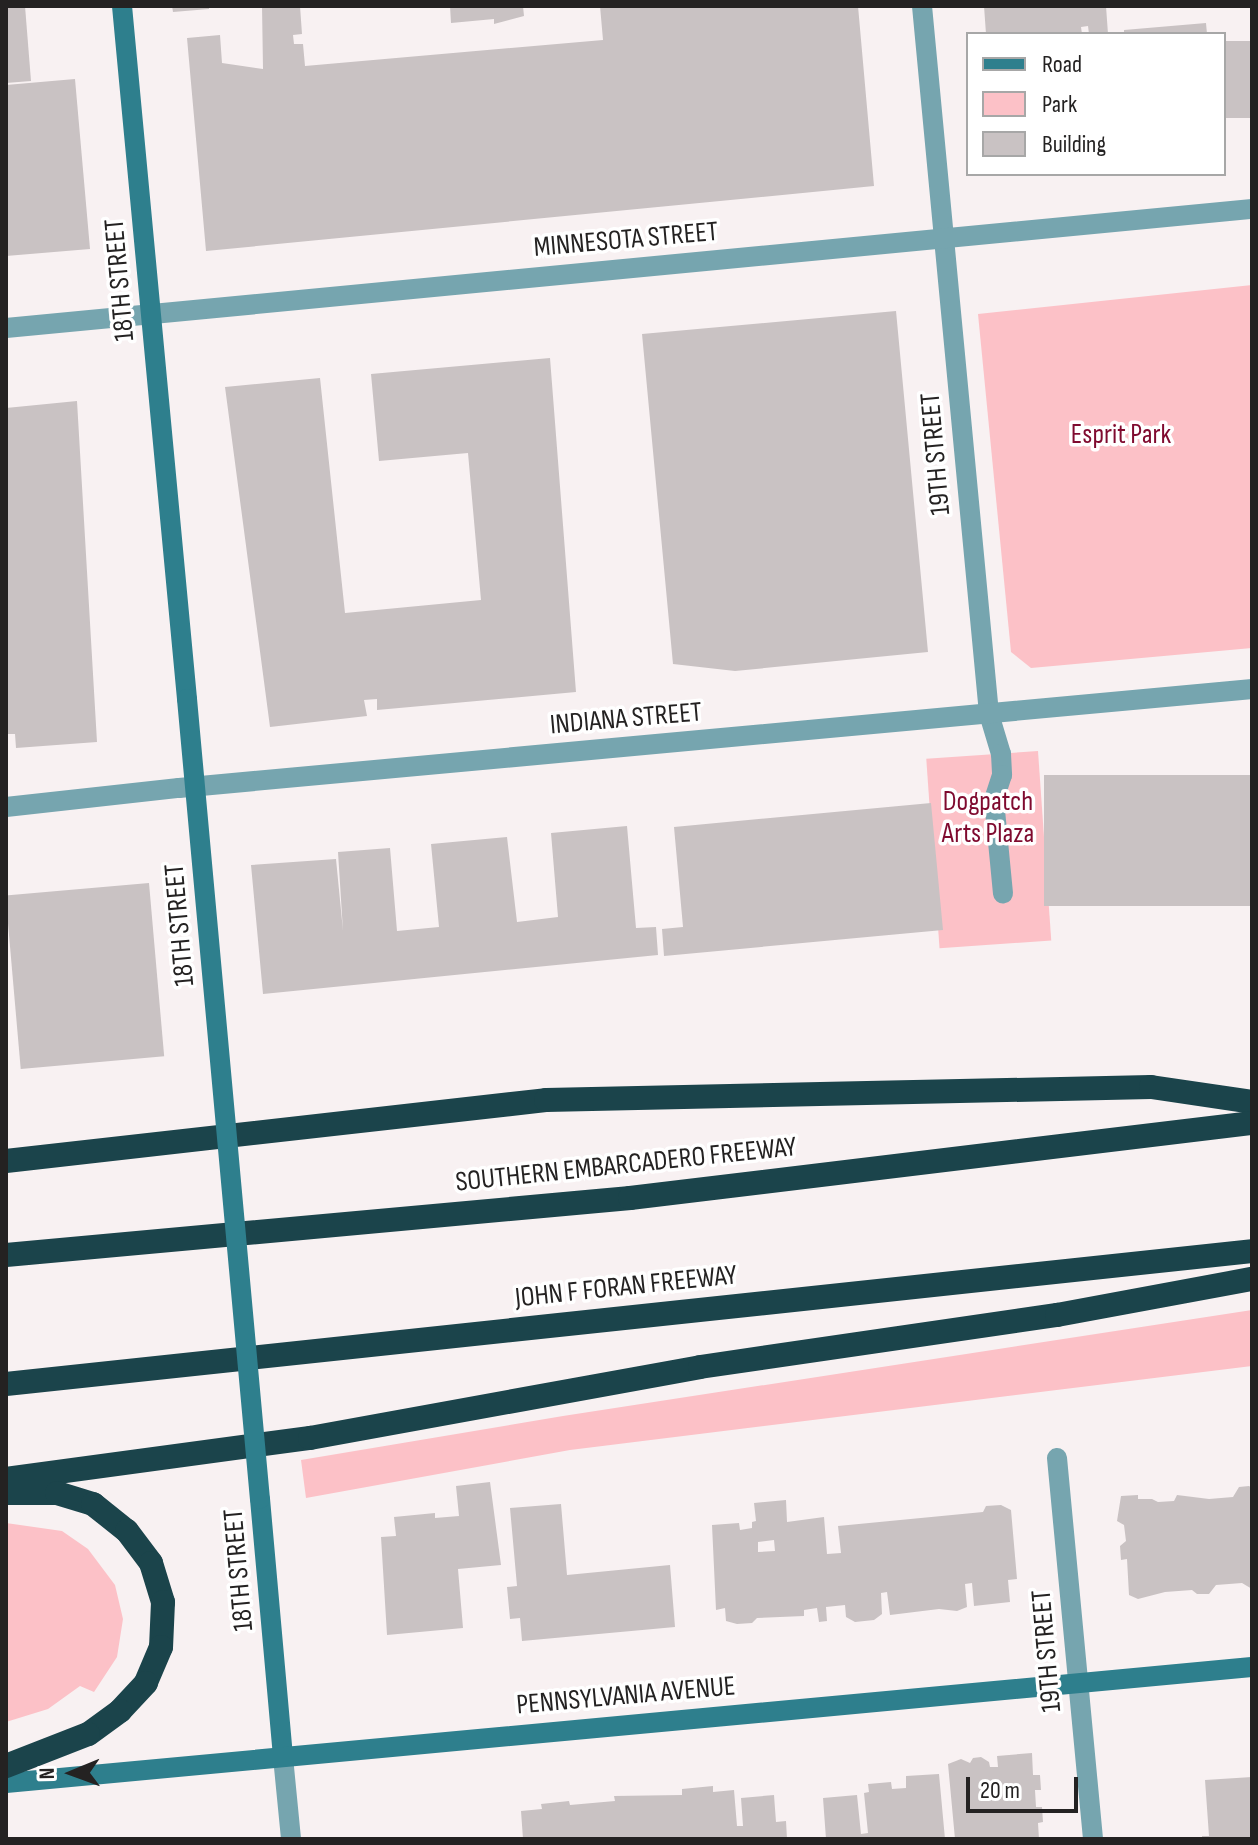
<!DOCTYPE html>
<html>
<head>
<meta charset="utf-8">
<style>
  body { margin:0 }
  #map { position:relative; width:1258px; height:1845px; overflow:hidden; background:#f8f1f2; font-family:"Sofia Sans Condensed",sans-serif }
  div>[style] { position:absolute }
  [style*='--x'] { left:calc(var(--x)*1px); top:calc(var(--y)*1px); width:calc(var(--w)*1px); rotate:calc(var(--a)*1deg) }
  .green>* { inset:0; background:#fcc1c7; transform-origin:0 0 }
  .building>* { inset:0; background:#c9c2c3; transform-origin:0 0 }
  .street>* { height:20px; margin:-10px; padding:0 10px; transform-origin:10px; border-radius:10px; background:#76a5af }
  .secondary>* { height:20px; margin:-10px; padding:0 10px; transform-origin:10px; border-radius:10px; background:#2e7f8d }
  .highway>* { height:24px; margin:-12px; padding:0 12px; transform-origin:12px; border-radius:12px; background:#1b444b }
  .secondary-bridge>* { height:20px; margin:-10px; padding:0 10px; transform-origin:10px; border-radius:10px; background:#2e7f8d }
  span { translate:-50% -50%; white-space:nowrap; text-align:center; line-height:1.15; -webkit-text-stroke:7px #fff; paint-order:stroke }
  .street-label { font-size:28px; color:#242222 }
  .park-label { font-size:28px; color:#7f0a2f }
  .frame { position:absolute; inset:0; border:8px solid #242222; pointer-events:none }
  .legend { position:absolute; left:966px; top:32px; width:260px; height:144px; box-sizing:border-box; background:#fff; border:2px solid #a7a7a7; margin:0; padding:10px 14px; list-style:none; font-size:24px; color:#242222 }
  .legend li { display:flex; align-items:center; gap:16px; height:40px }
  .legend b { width:40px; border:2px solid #a7a7a7 }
  .north { position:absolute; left:32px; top:1733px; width:80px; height:80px; -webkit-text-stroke:6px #fff; paint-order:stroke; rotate:269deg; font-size:22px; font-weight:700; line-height:32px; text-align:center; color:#242222 }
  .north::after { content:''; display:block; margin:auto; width:28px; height:36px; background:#242222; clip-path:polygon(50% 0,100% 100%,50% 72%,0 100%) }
  .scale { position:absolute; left:966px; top:1777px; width:112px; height:36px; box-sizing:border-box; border:4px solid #242222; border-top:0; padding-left:10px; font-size:24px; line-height:28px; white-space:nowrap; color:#242222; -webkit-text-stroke:6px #fff; paint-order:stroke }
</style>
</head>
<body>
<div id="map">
  <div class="green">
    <div style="clip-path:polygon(1252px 285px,1252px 648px,1031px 668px,1011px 652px,978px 314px)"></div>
    <div style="left:1038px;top:751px;width:190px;height:112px;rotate:86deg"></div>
    <div style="clip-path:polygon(1252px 1310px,1252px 1366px,570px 1450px,306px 1498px,301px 1460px,563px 1416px)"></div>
    <div style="clip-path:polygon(6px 1523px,62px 1531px,88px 1549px,115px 1585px,123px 1619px,117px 1657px,94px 1692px,80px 1686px,48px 1709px,6px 1722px)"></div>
  </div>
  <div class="building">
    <div style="clip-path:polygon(6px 6px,25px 6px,31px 81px,6px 83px)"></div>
    <div style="clip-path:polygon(172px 6px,209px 6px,209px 9px,173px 12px)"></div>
    <div style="clip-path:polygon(262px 6px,300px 6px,302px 34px,293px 35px,294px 44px,303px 44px,305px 66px,603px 40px,600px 6px,858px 6px,874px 186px,206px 251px,187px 38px,220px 35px,222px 63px,263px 69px)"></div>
    <div style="clip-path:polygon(450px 6px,523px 6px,524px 16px,494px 24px,494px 19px,451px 23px)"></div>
    <div style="clip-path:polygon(984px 6px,1106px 6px,1108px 34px,1089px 34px,1088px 26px,1081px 27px,1082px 34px,986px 34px)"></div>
    <div style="clip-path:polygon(1206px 23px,1207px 34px,1124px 34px,1124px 30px)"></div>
    <div style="left:1252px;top:41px;width:77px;height:28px;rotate:90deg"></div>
    <div style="clip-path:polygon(75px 79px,90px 249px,6px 256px,6px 85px)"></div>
    <div style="clip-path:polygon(896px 311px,928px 652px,735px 671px,673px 664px,642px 334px)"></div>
    <div style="clip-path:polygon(550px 358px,576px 692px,377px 710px,377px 699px,364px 700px,367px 716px,270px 727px,225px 387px,320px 378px,345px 613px,481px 600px,468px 453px,379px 461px,371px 374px)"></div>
    <div style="clip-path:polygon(77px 401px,97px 742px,16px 748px,15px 734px,6px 734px,6px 408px)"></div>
    <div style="left:1252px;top:775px;width:131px;height:208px;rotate:90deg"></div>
    <div style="clip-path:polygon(931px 803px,943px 930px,664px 956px,662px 929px,683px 927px,674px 827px)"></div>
    <div style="clip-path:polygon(627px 826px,636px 928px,656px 927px,658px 955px,263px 994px,251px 865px,336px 859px,343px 931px,338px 852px,390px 848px,397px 931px,439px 927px,431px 844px,507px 837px,517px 922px,558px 917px,551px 833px)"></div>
    <div style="left:149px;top:883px;width:174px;height:144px;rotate:85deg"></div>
    <div style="clip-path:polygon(490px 1482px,501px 1565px,458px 1569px,463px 1628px,387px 1635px,381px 1537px,396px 1536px,394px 1517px,435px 1513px,435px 1518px,459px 1516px,456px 1486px)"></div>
    <div style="clip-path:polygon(1249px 1486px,1252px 1488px,1252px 1589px,1242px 1583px,1216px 1585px,1209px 1594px,1197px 1594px,1192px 1590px,1165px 1592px,1138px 1599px,1129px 1595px,1127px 1559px,1121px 1560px,1120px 1546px,1126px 1541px,1124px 1525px,1117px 1521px,1121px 1496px,1138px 1495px,1138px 1499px,1152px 1499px,1158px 1502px,1174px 1501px,1177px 1495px,1209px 1499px,1233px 1497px,1239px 1487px)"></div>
    <div style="clip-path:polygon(evenodd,786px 1500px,787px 1522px,824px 1517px,827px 1554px,841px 1553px,838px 1526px,983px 1512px,986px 1506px,1001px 1505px,1011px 1510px,1017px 1579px,1008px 1580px,1010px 1602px,974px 1606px,972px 1583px,965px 1584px,967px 1607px,957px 1611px,939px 1609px,890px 1615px,887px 1592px,881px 1593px,882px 1614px,874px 1620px,855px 1622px,846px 1617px,845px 1605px,826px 1607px,827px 1621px,819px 1622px,817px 1608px,804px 1610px,804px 1616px,757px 1618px,752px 1623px,737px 1624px,726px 1621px,725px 1608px,716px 1610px,712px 1525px,739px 1523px,740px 1530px,752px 1528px,752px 1522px,756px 1521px,754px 1503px,786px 1500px,774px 1540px,775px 1551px,758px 1552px,758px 1542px,774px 1540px)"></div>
    <div style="clip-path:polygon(561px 1504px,567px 1575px,670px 1565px,675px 1627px,522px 1641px,520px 1618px,510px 1619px,507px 1587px,517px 1586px,510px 1508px)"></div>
    <div style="clip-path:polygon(1032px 1753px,1033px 1775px,1040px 1775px,1041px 1790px,1035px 1790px,1036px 1807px,1042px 1807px,1043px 1822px,1038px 1823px,1039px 1839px,955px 1839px,948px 1764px,961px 1759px,970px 1763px,973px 1758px,981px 1757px,989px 1762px,990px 1767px,998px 1767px,997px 1756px)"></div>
    <div style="clip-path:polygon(939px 1774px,945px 1839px,826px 1839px,823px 1798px,857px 1795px,861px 1834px,868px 1833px,864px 1793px,869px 1792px,868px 1784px,891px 1782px,892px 1789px,906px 1788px,906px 1776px)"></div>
    <div style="clip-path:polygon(1252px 1777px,1252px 1839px,1202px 1839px,1202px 1836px,1209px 1836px,1205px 1780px)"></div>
    <div style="clip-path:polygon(713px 1786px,713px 1792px,734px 1790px,737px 1826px,743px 1826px,741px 1798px,774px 1795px,776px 1822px,786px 1821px,787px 1839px,523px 1839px,521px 1811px,542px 1809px,541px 1804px,569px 1801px,570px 1805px,615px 1801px,614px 1796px,682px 1795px,682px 1789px)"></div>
  </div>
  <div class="street">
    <div style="--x:922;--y:6;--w:711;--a:84.59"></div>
    <div style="--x:989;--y:714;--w:42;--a:73.3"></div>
    <div style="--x:1001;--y:754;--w:21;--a:87"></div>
    <div style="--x:1002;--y:775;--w:26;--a:108"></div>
    <div style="--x:994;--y:800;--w:94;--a:84.5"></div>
    <div style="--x:6;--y:328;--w:1252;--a:-5.46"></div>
    <div style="--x:6;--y:807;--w:174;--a:-6.3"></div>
    <div style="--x:179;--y:788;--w:1078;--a:-5.27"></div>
    <div style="--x:1057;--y:1458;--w:383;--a:84.6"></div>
    <div style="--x:283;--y:1757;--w:82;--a:84.4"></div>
  </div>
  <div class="secondary">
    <div style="--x:122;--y:6;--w:696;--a:84.64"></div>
    <div style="--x:260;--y:1499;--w:259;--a:84.9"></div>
    <div style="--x:6;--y:1783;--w:1251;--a:-5.32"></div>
  </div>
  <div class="highway">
    <div style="--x:6;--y:1161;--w:543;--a:-6.44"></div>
    <div style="--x:546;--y:1100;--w:605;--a:-1.23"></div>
    <div style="--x:1151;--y:1087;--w:102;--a:8.4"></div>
    <div style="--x:6;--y:1255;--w:627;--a:-5.22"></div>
    <div style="--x:630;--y:1198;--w:627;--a:-6.88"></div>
    <div style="--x:6;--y:1384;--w:1253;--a:-6.09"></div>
    <div style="--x:6;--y:1479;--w:307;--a:-7.7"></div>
    <div style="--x:310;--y:1438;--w:396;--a:-10.3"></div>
    <div style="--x:700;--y:1367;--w:361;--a:-8.3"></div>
    <div style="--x:1057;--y:1315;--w:198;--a:-10.5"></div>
    <div style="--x:6;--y:1493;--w:51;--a:0"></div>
    <div style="--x:57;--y:1493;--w:38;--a:17"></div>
    <div style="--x:93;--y:1504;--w:43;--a:38.5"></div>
    <div style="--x:127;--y:1531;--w:40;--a:53"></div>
    <div style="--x:151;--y:1563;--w:41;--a:72.9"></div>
    <div style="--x:163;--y:1602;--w:45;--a:92.5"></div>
    <div style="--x:161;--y:1647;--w:39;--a:113"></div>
    <div style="--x:146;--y:1683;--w:38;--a:133"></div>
    <div style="--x:120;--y:1711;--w:39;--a:144"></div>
    <div style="--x:88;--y:1734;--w:88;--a:158.7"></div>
  </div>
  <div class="secondary-bridge">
    <div style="--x:187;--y:699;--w:803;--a:84.79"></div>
  </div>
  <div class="street-label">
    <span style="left:626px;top:240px;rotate:-5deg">MINNESOTA STREET</span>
    <span style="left:120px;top:280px;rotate:-95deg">18TH STREET</span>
    <span style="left:936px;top:454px;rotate:-95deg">19TH STREET</span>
    <span style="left:626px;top:719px;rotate:-5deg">INDIANA STREET</span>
    <span style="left:180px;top:925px;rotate:-95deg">18TH STREET</span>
    <span style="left:626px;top:1165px;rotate:-6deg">SOUTHERN EMBARCADERO FREEWAY</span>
    <span style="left:626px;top:1287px;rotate:-6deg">JOHN F FORAN FREEWAY</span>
    <span style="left:239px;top:1570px;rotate:-95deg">18TH STREET</span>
    <span style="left:1047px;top:1651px;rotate:-95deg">19TH STREET</span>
    <span style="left:626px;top:1696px;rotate:-5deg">PENNSYLVANIA AVENUE</span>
  </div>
  <div class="park-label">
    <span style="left:1121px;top:435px">Esprit Park</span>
    <span style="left:988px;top:818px">Dogpatch<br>Arts Plaza</span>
  </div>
  <div class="frame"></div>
  <ul class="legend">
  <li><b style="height:10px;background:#2e7f8d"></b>Road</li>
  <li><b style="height:22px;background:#fcc1c7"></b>Park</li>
  <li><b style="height:22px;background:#c9c2c3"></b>Building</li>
  </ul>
  <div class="north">N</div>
  <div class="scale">20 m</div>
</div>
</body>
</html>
